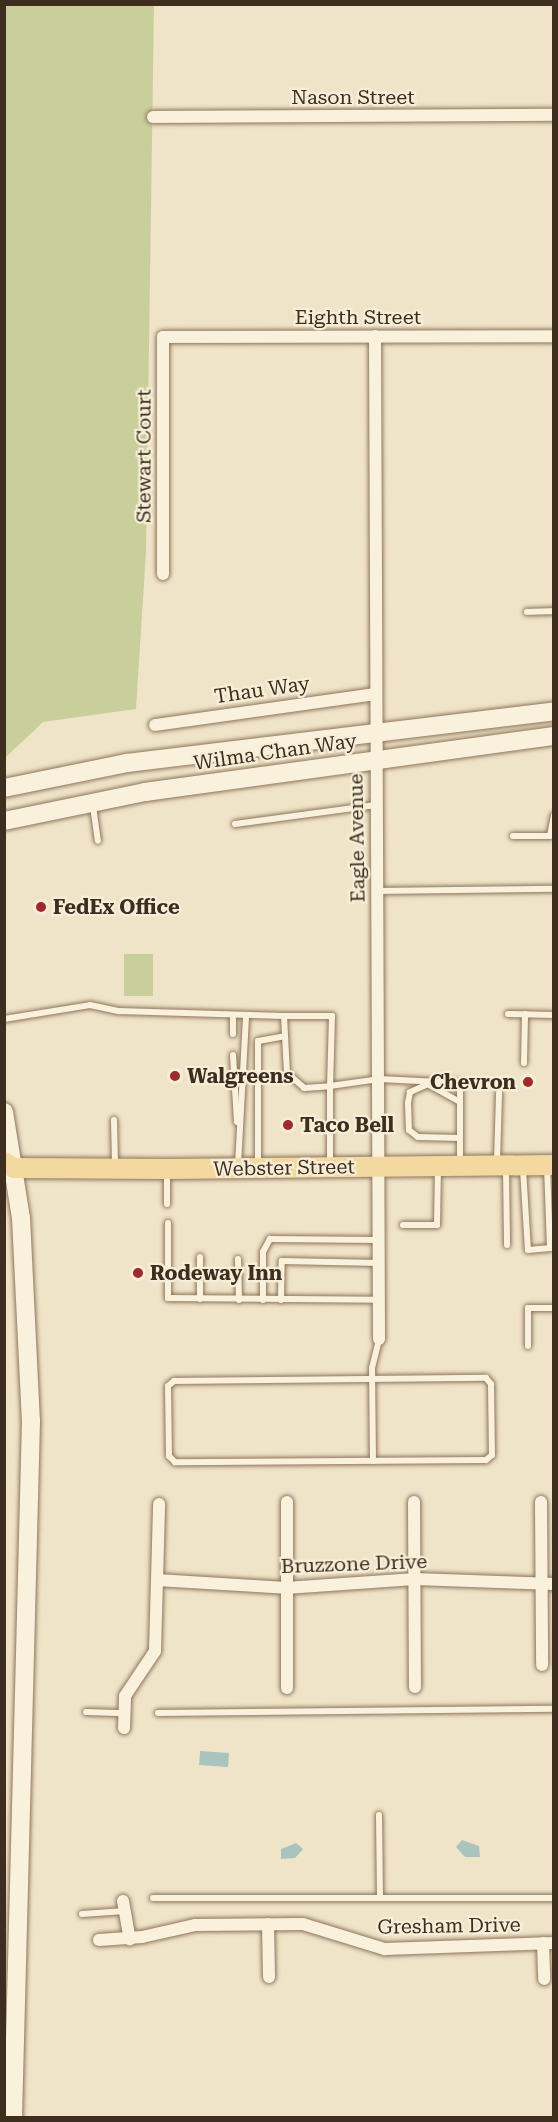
<!DOCTYPE html>
<html>
<head>
<meta charset="utf-8">
<style>
  body { margin:0 }
  #map { position:relative; width:558px; height:2122px; overflow:hidden; background:#f0e4c8; font-family:"Roboto Serif",serif }
  div>[style] { position:absolute }
  [style*='--x'] { left:calc(var(--x)*1px); top:calc(var(--y)*1px); width:calc(var(--w)*1px); rotate:calc(var(--a)*1deg) }
  .green>* { inset:0; background:#c9cf9b; transform-origin:0 0 }
  .water>* { inset:0; background:#a9c4bc; transform-origin:0 0 }
  .roads { filter:drop-shadow(0 0 2px #8d765c) drop-shadow(0 0 2px #8d765c) }
  .lane>* { height:6px; margin:-3px; padding:0 3px; transform-origin:3px; border-radius:3px; background:#faf1dc }
  .street>* { height:12px; margin:-6px; padding:0 6px; transform-origin:6px; border-radius:6px; background:#faf1dc }
  .secondary>* { height:18px; margin:-9px; padding:0 9px; transform-origin:9px; border-radius:9px; background:#faf1dc }
  .primary>* { height:20px; margin:-10px; padding:0 10px; transform-origin:10px; border-radius:10px; background:#f3d9a0 }
  .dots>* { width:16px; height:16px; translate:-50% -50%; box-sizing:border-box; border:3px solid #f7eed8; border-radius:50% }
  span { translate:-50% -50%; white-space:nowrap; text-align:center; line-height:1.15; -webkit-text-stroke:4.5px #f7eed8; paint-order:stroke }
  .street-label { font-size:20px; color:#3d2e20 }
  .poi-label { font-size:20px; color:#3d2e20; font-weight:700 }
  .left { translate:0 -50%; text-align:left }
  .right { translate:-100% -50%; text-align:right }
  .frame { position:absolute; inset:0; border:6px solid #3d2e20; pointer-events:none }
</style>
</head>
<body>
<div id="map">
  <div class="green">
    <div style="clip-path:polygon(5px 5px,154px 5px,146px 552px,136px 709px,43px 722px,5px 758px)"></div>
    <div style="left:124px;top:954px;width:29px;height:42px"></div>
  </div>
  <div class="water">
    <div style="left:229px;top:1753px;width:14px;height:29px;rotate:94deg"></div>
    <div style="clip-path:polygon(462px 1840px,479px 1846px,480px 1857px,465px 1857px,456px 1847px)"></div>
    <div style="clip-path:polygon(296px 1843px,303px 1849px,295px 1858px,281px 1859px,281px 1849px)"></div>
  </div>
  <div class="roads">
    <div class="lane">
      <div style="--x:527;--y:612;--w:27;--a:-2"></div>
      <div style="--x:93;--y:806;--w:35;--a:82"></div>
      <div style="--x:235;--y:824;--w:142;--a:-7.7"></div>
      <div style="--x:513;--y:836;--w:37;--a:0"></div>
      <div style="--x:550;--y:836;--w:21;--a:-79"></div>
      <div style="--x:378;--y:891;--w:176;--a:-0.7"></div>
      <div style="--x:508;--y:1014;--w:46;--a:1.2"></div>
      <div style="--x:284;--y:1016;--w:48;--a:0"></div>
      <div style="--x:332;--y:1016;--w:70;--a:91.6"></div>
      <div style="--x:330;--y:1086;--w:49;--a:-8.1"></div>
      <div style="--x:379;--y:1079;--w:81;--a:2.8"></div>
      <div style="--x:460;--y:1083;--w:79;--a:90"></div>
      <div style="--x:4;--y:1019;--w:87;--a:-9.2"></div>
      <div style="--x:90;--y:1005;--w:30;--a:12"></div>
      <div style="--x:119;--y:1011;--w:165;--a:1.7"></div>
      <div style="--x:284;--y:1016;--w:57;--a:87"></div>
      <div style="--x:287;--y:1073;--w:23;--a:41"></div>
      <div style="--x:304;--y:1088;--w:26;--a:-4"></div>
      <div style="--x:330;--y:1086;--w:77;--a:90"></div>
      <div style="--x:233;--y:1034;--w:19;--a:-90"></div>
      <div style="--x:233;--y:1055;--w:67;--a:86.6"></div>
      <div style="--x:524;--y:1063;--w:49;--a:-88.8"></div>
      <div style="--x:460;--y:1102;--w:37;--a:-151"></div>
      <div style="--x:428;--y:1084;--w:20;--a:156"></div>
      <div style="--x:410;--y:1092;--w:11;--a:100"></div>
      <div style="--x:408;--y:1103;--w:27;--a:88"></div>
      <div style="--x:409;--y:1130;--w:11;--a:38"></div>
      <div style="--x:418;--y:1137;--w:42;--a:1.4"></div>
      <div style="--x:114;--y:1120;--w:45;--a:88.7"></div>
      <div style="--x:497;--y:1162;--w:69;--a:-88.3"></div>
      <div style="--x:238;--y:1165;--w:149;--a:-86.9"></div>
      <div style="--x:258;--y:1165;--w:124;--a:-90"></div>
      <div style="--x:258;--y:1041;--w:27;--a:-10"></div>
      <div style="--x:506;--y:1169;--w:76;--a:89.2"></div>
      <div style="--x:523;--y:1169;--w:81;--a:86.5"></div>
      <div style="--x:528;--y:1250;--w:22;--a:-5"></div>
      <div style="--x:550;--y:1248;--w:80;--a:-92.1"></div>
      <div style="--x:167;--y:1173;--w:31;--a:90"></div>
      <div style="--x:168;--y:1223;--w:75;--a:90"></div>
      <div style="--x:168;--y:1298;--w:212;--a:0.5"></div>
      <div style="--x:403;--y:1225;--w:34;--a:0"></div>
      <div style="--x:437;--y:1225;--w:55;--a:-89"></div>
      <div style="--x:200;--y:1257;--w:42;--a:90"></div>
      <div style="--x:238;--y:1259;--w:41;--a:88.6"></div>
      <div style="--x:263;--y:1300;--w:48;--a:-90"></div>
      <div style="--x:263;--y:1252;--w:15;--a:-62"></div>
      <div style="--x:270;--y:1239;--w:109;--a:0.5"></div>
      <div style="--x:281;--y:1300;--w:39;--a:-89"></div>
      <div style="--x:282;--y:1261;--w:98;--a:1.2"></div>
      <div style="--x:528;--y:1346;--w:38;--a:-90"></div>
      <div style="--x:528;--y:1308;--w:26;--a:0"></div>
      <div style="--x:486;--y:1378;--w:8;--a:50"></div>
      <div style="--x:491;--y:1384;--w:71;--a:89.2"></div>
      <div style="--x:492;--y:1455;--w:8;--a:140"></div>
      <div style="--x:486;--y:1460;--w:311;--a:179.6"></div>
      <div style="--x:175;--y:1462;--w:8;--a:-135"></div>
      <div style="--x:169;--y:1456;--w:70;--a:-90.8"></div>
      <div style="--x:168;--y:1386;--w:8;--a:-40"></div>
      <div style="--x:174;--y:1381;--w:312;--a:-0.6"></div>
      <div style="--x:373;--y:1461;--w:93;--a:-90.6"></div>
      <div style="--x:372;--y:1368;--w:30;--a:-76"></div>
      <div style="--x:86;--y:1712;--w:38;--a:2"></div>
      <div style="--x:158;--y:1713;--w:396;--a:-0.6"></div>
      <div style="--x:379;--y:1815;--w:82;--a:89.3"></div>
      <div style="--x:153;--y:1898;--w:401;--a:0"></div>
      <div style="--x:82;--y:1914;--w:43;--a:-4"></div>
    </div>
    <div class="street">
      <div style="--x:153;--y:117;--w:401;--a:-0.3"></div>
      <div style="--x:375;--y:336;--w:1003;--a:89.77"></div>
      <div style="--x:163;--y:574;--w:237;--a:-90"></div>
      <div style="--x:163;--y:337;--w:391;--a:-0.1"></div>
      <div style="--x:155;--y:725;--w:222;--a:-8"></div>
      <div style="--x:287;--y:1502;--w:186;--a:90"></div>
      <div style="--x:414;--y:1502;--w:185;--a:89.7"></div>
      <div style="--x:541;--y:1502;--w:163;--a:89.6"></div>
      <div style="--x:157;--y:1580;--w:129;--a:3.5"></div>
      <div style="--x:286;--y:1588;--w:129;--a:-4"></div>
      <div style="--x:415;--y:1579;--w:139;--a:2.1"></div>
      <div style="--x:124;--y:1728;--w:32;--a:-88"></div>
      <div style="--x:125;--y:1696;--w:54;--a:-56.3"></div>
      <div style="--x:155;--y:1651;--w:147;--a:-88.4"></div>
      <div style="--x:123;--y:1901;--w:39;--a:80"></div>
      <div style="--x:268;--y:1924;--w:53;--a:88.9"></div>
      <div style="--x:99;--y:1940;--w:43;--a:-4"></div>
      <div style="--x:142;--y:1937;--w:54;--a:-12.8"></div>
      <div style="--x:195;--y:1925;--w:108;--a:-0.5"></div>
      <div style="--x:303;--y:1924;--w:86;--a:17"></div>
      <div style="--x:385;--y:1949;--w:169;--a:-2"></div>
      <div style="--x:543;--y:1943;--w:36;--a:88"></div>
    </div>
    <div class="secondary">
      <div style="--x:4;--y:788;--w:126;--a:-11.5"></div>
      <div style="--x:127;--y:763;--w:430;--a:-6.9"></div>
      <div style="--x:4;--y:821;--w:144;--a:-11.6"></div>
      <div style="--x:145;--y:792;--w:413;--a:-7.8"></div>
      <div style="--x:4;--y:1112;--w:107;--a:80.9"></div>
      <div style="--x:21;--y:1218;--w:203;--a:87.2"></div>
      <div style="--x:31;--y:1421;--w:697;--a:91.48"></div>
    </div>
    <div class="primary">
      <div style="--x:4;--y:1162;--w:12;--a:31"></div>
      <div style="--x:14;--y:1168;--w:153;--a:0.4"></div>
      <div style="--x:167;--y:1169;--w:387;--a:-0.6"></div>
    </div>
  </div>
  <div class="dots">
    <div style="left:41px;top:907px;background:#9e2a2b"></div>
    <div style="left:175px;top:1076px;background:#9e2a2b"></div>
    <div style="left:528px;top:1082px;background:#9e2a2b"></div>
    <div style="left:288px;top:1125px;background:#9e2a2b"></div>
    <div style="left:138px;top:1273px;background:#9e2a2b"></div>
  </div>
  <div class="street-label">
    <span style="left:353px;top:97px">Nason Street</span>
    <span style="left:358px;top:317px">Eighth Street</span>
    <span style="left:144px;top:456px;rotate:-90deg">Stewart Court</span>
    <span style="left:262px;top:690px;rotate:-8deg">Thau Way</span>
    <span style="left:275px;top:752px;rotate:-8deg">Wilma Chan Way</span>
    <span style="left:357px;top:838px;rotate:-91deg">Eagle Avenue</span>
    <span style="left:284px;top:1168px;rotate:-1deg">Webster Street</span>
    <span style="left:354px;top:1564px;rotate:-2deg">Bruzzone Drive</span>
    <span style="left:449px;top:1926px;rotate:-1deg">Gresham Drive</span>
  </div>
  <div class="poi-label">
    <span class="left" style="left:53px;top:907px">FedEx Office</span>
    <span class="left" style="left:187px;top:1076px">Walgreens</span>
    <span class="right" style="left:516px;top:1082px">Chevron</span>
    <span class="left" style="left:300px;top:1125px">Taco Bell</span>
    <span class="left" style="left:150px;top:1273px">Rodeway Inn</span>
  </div>
  <div class="frame"></div>
</div>
</body>
</html>
